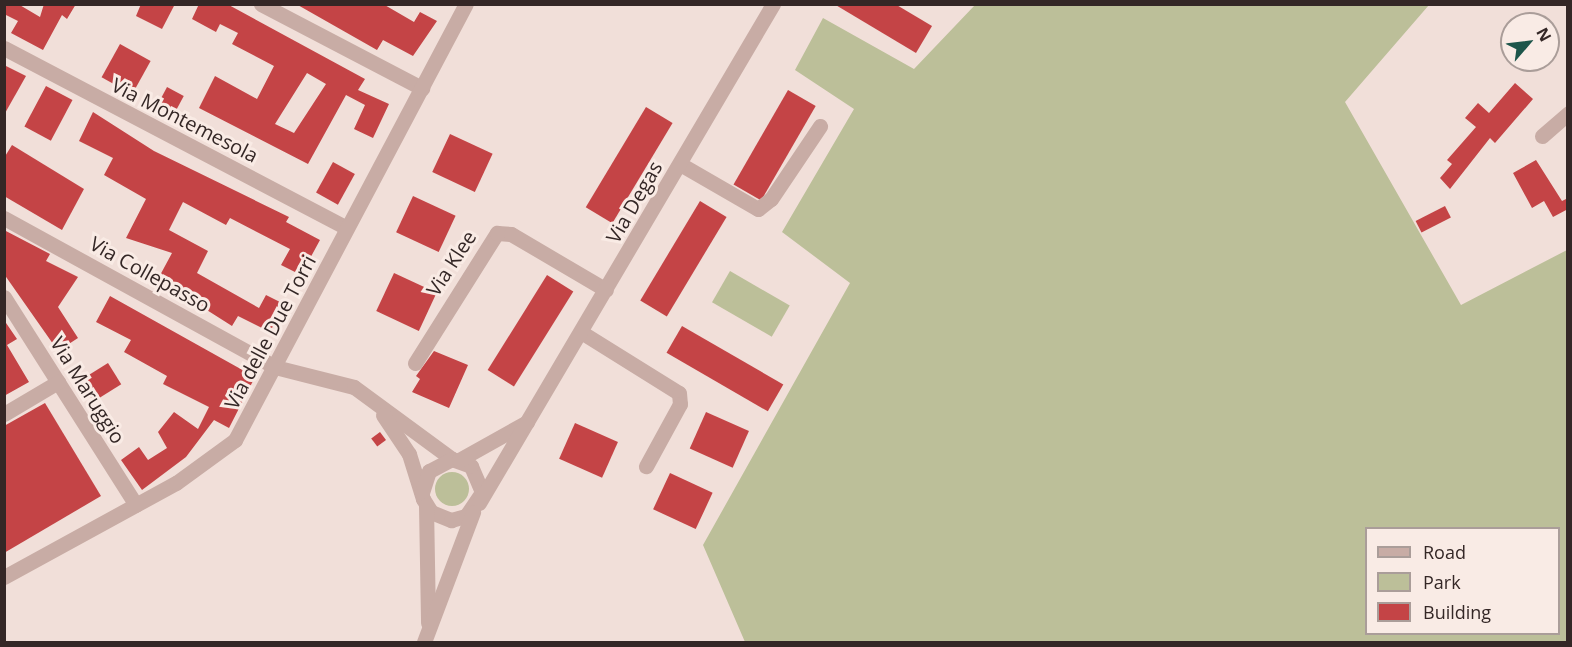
<!DOCTYPE html>
<html>
<head>
<meta charset="utf-8">
<style>
  body { margin:0 }
  #map { position:relative; width:1572px; height:647px; overflow:hidden; background:#f1dfd9; font-family:"Open Sans",sans-serif }
  div>[style] { position:absolute }
  [style*='--x'] { left:calc(var(--x)*1px); top:calc(var(--y)*1px); width:calc(var(--w)*1px); rotate:calc(var(--a)*1deg) }
  .green>* { inset:0; background:#bcbf99; transform-origin:0 0 }
  .round { border-radius:50% }
  .building>* { inset:0; background:#c44446; transform-origin:0 0 }
  .street>* { height:15px; margin:-7.5px; padding:0 7.5px; transform-origin:7.5px; border-radius:7.5px; background:#c8aca5 }
  span { translate:-50% -50%; white-space:nowrap; text-align:center; line-height:1.15; -webkit-text-stroke:6px #f9ebe5; paint-order:stroke }
  .street-label { font-size:20px; color:#342726 }
  .frame { position:absolute; inset:0; border:6px solid #342726; pointer-events:none }
  .legend { position:absolute; left:1365px; top:527px; width:195px; height:108px; box-sizing:border-box; background:#f9ebe5; border:2px solid #aa9d99; margin:0; padding:8px 10px; list-style:none; font-size:18px; color:#342726 }
  .legend li { display:flex; align-items:center; gap:12px; height:30px }
  .legend b { width:30px; border:2px solid #aa9d99 }
  .north { position:absolute; left:1500px; top:12px; width:60px; height:60px; box-sizing:border-box; background:#f9ebe5; border:2px solid #aa9d99; border-radius:50%; rotate:62deg; font-size:16px; font-weight:700; line-height:24px; text-align:center; color:#342726 }
  .north::after { content:''; display:block; margin:auto; width:21px; height:27px; background:#1d554a; clip-path:polygon(50% 0,100% 100%,50% 72%,0 100%) }
</style>
</head>
<body>
<div id="map">
  <div class="green">
    <div style="clip-path:polygon(evenodd,975px 5px,1429px 5px,1345px 102px,1461px 305px,1567px 250px,1567px 642px,745px 642px,703px 545px,850px 283px,782px 232px,854px 109px,795px 70px,823px 18px,914px 69px,975px 5px,1366px 528px,1558px 528px,1558px 634px,1366px 634px,1366px 528px)"></div>
    <div style="left:730px;top:271px;width:69px;height:36px;rotate:30deg"></div>
    <div class="round" style="left:435px;top:472px;width:34px;height:34px"></div>
  </div>
  <div class="building">
    <div style="clip-path:polygon(4px 4px,18px 4px,40px 17px,44px 4px,76px 4px,67px 19px,62px 15px,43px 50px,11px 33px,18px 21px,4px 14px)"></div>
    <div style="clip-path:polygon(141px 4px,175px 4px,162px 29px,136px 16px)"></div>
    <div style="clip-path:polygon(evenodd,199px 4px,227px 4px,365px 79px,358px 90px,389px 104px,373px 138px,354px 129px,365px 105px,346px 95px,308px 164px,199px 108px,215px 76px,257px 99px,274px 66px,232px 44px,238px 33px,220px 24px,216px 32px,192px 19px,199px 4px,307px 73px,326px 84px,294px 133px,275px 124px,307px 73px)"></div>
    <div style="clip-path:polygon(296px 4px,383px 4px,414px 22px,420px 12px,437px 21px,413px 56px,383px 40px,377px 50px)"></div>
    <div style="clip-path:polygon(834px 4px,895px 4px,932px 26px,916px 53px)"></div>
    <div style="left:120px;top:44px;width:35px;height:38px;rotate:29deg"></div>
    <div style="clip-path:polygon(4px 65px,26px 76px,4px 115px)"></div>
    <div style="clip-path:polygon(1515px 83px,1533px 99px,1495px 143px,1490px 138px,1450px 189px,1440px 178px,1452px 164px,1447px 160px,1476px 127px,1465px 118px,1478px 103px,1489px 113px)"></div>
    <div style="left:46px;top:86px;width:30px;height:46px;rotate:28deg"></div>
    <div style="left:167px;top:87px;width:19px;height:22px;rotate:28deg"></div>
    <div style="left:788px;top:90px;width:32px;height:109px;rotate:30deg"></div>
    <div style="left:646px;top:107px;width:31px;height:117px;rotate:31deg"></div>
    <div style="clip-path:polygon(93px 112px,154px 151px,289px 217px,286px 222px,320px 240px,301px 275px,281px 265px,290px 249px,230px 218px,226px 225px,183px 202px,169px 230px,208px 251px,197px 273px,259px 308px,266px 295px,284px 304px,270px 332px,238px 316px,232px 326px,158px 279px,172px 253px,126px 238px,146px 199px,104px 175px,113px 158px,79px 141px)"></div>
    <div style="left:450px;top:134px;width:47px;height:42px;rotate:25deg"></div>
    <div style="clip-path:polygon(12px 145px,84px 189px,62px 230px,4px 196px,4px 158px)"></div>
    <div style="clip-path:polygon(1536px 160px,1562px 201px,1568px 198px,1568px 209px,1553px 217px,1544px 201px,1532px 208px,1513px 173px)"></div>
    <div style="left:333px;top:162px;width:25px;height:35px;rotate:29deg"></div>
    <div style="left:413px;top:196px;width:47px;height:40px;rotate:25deg"></div>
    <div style="left:700px;top:201px;width:31px;height:116px;rotate:31deg"></div>
    <div style="left:1445px;top:206px;width:13px;height:33px;rotate:63deg"></div>
    <div style="clip-path:polygon(4px 230px,50px 254px,46px 261px,78px 277px,58px 307px,78px 338px,58px 351px,4px 274px)"></div>
    <div style="left:394px;top:273px;width:47px;height:42px;rotate:25deg"></div>
    <div style="left:547px;top:275px;width:31px;height:112px;rotate:32deg"></div>
    <div style="clip-path:polygon(110px 296px,255px 377px,229px 428px,214px 420px,186px 457px,142px 490px,121px 460px,139px 447px,148px 460px,167px 448px,158px 432px,174px 412px,198px 429px,209px 407px,163px 384px,167px 376px,124px 352px,131px 340px,96px 322px)"></div>
    <div style="clip-path:polygon(4px 320px,17px 339px,7px 345px,29px 382px,4px 396px)"></div>
    <div style="left:682px;top:326px;width:117px;height:31px;rotate:30deg"></div>
    <div style="clip-path:polygon(434px 351px,468px 365px,449px 408px,412px 392px,420px 379px,416px 376px)"></div>
    <div style="left:108px;top:363px;width:25px;height:33px;rotate:58deg"></div>
    <div style="clip-path:polygon(45px 403px,101px 496px,4px 553px,4px 426px)"></div>
    <div style="left:706px;top:412px;width:47px;height:40px;rotate:24deg"></div>
    <div style="left:575px;top:423px;width:47px;height:39px;rotate:24deg"></div>
    <div style="left:380px;top:432px;width:10px;height:11px;rotate:53deg"></div>
    <div style="left:670px;top:473px;width:47px;height:40px;rotate:25deg"></div>
  </div>
  <div class="street">
    <div style="--x:261;--y:4;--w:182;--a:27.6"></div>
    <div style="--x:4;--y:48;--w:387;--a:27.7"></div>
    <div style="--x:1542;--y:136;--w:35;--a:-41"></div>
    <div style="--x:680;--y:164;--w:90;--a:30"></div>
    <div style="--x:758;--y:209;--w:16;--a:-38"></div>
    <div style="--x:771;--y:199;--w:88;--a:-56.1"></div>
    <div style="--x:4;--y:218;--w:309;--a:28.8"></div>
    <div style="--x:275;--y:367;--w:81;--a:14.2"></div>
    <div style="--x:354;--y:387;--w:122;--a:36.3"></div>
    <div style="--x:4;--y:297;--w:246;--a:57.6"></div>
    <div style="--x:581;--y:332;--w:115;--a:31.9"></div>
    <div style="--x:679;--y:393;--w:11;--a:85"></div>
    <div style="--x:680;--y:404;--w:71;--a:118.7"></div>
    <div style="--x:415;--y:363;--w:154;--a:-57.8"></div>
    <div style="--x:497;--y:233;--w:14;--a:4"></div>
    <div style="--x:511;--y:234;--w:110;--a:30.5"></div>
    <div style="--x:4;--y:414;--w:63;--a:-30.7"></div>
    <div style="--x:383;--y:415;--w:47;--a:56.3"></div>
    <div style="--x:409;--y:454;--w:47;--a:72.7"></div>
    <div style="--x:423;--y:499;--w:15;--a:58"></div>
    <div style="--x:431;--y:512;--w:22;--a:22"></div>
    <div style="--x:451;--y:520;--w:16;--a:-15"></div>
    <div style="--x:466;--y:516;--w:29;--a:-56"></div>
    <div style="--x:482;--y:492;--w:28;--a:-113"></div>
    <div style="--x:471;--y:466;--w:20;--a:-160"></div>
    <div style="--x:452;--y:459;--w:26;--a:152"></div>
    <div style="--x:429;--y:471;--w:23;--a:108"></div>
    <div style="--x:459;--y:460;--w:78;--a:-29.2"></div>
    <div style="--x:479;--y:503;--w:579;--a:-59.49"></div>
    <div style="--x:426;--y:505;--w:118;--a:89"></div>
    <div style="--x:4;--y:577;--w:196;--a:-28.7"></div>
    <div style="--x:176;--y:483;--w:73;--a:-36.1"></div>
    <div style="--x:235;--y:440;--w:493;--a:-62.1"></div>
    <div style="--x:424;--y:642;--w:139;--a:-69.3"></div>
  </div>
  <div class="street-label">
    <span style="left:185px;top:120px;rotate:27deg">Via Montemesola</span>
    <span style="left:634px;top:202px;rotate:-60deg">Via Degas</span>
    <span style="left:451px;top:263px;rotate:-57deg">Via Klee</span>
    <span style="left:150px;top:274px;rotate:29deg">Via Collepasso</span>
    <span style="left:270px;top:332px;rotate:-62deg">Via delle Due Torri</span>
    <span style="left:88px;top:390px;rotate:58deg">Via Maruggio</span>
  </div>
  <div class="frame"></div>
  <ul class="legend">
  <li><b style="height:8px;background:#c8aca5"></b>Road</li>
  <li><b style="height:16px;background:#bcbf99"></b>Park</li>
  <li><b style="height:16px;background:#c44446"></b>Building</li>
  </ul>
  <div class="north">N</div>
</div>
</body>
</html>
